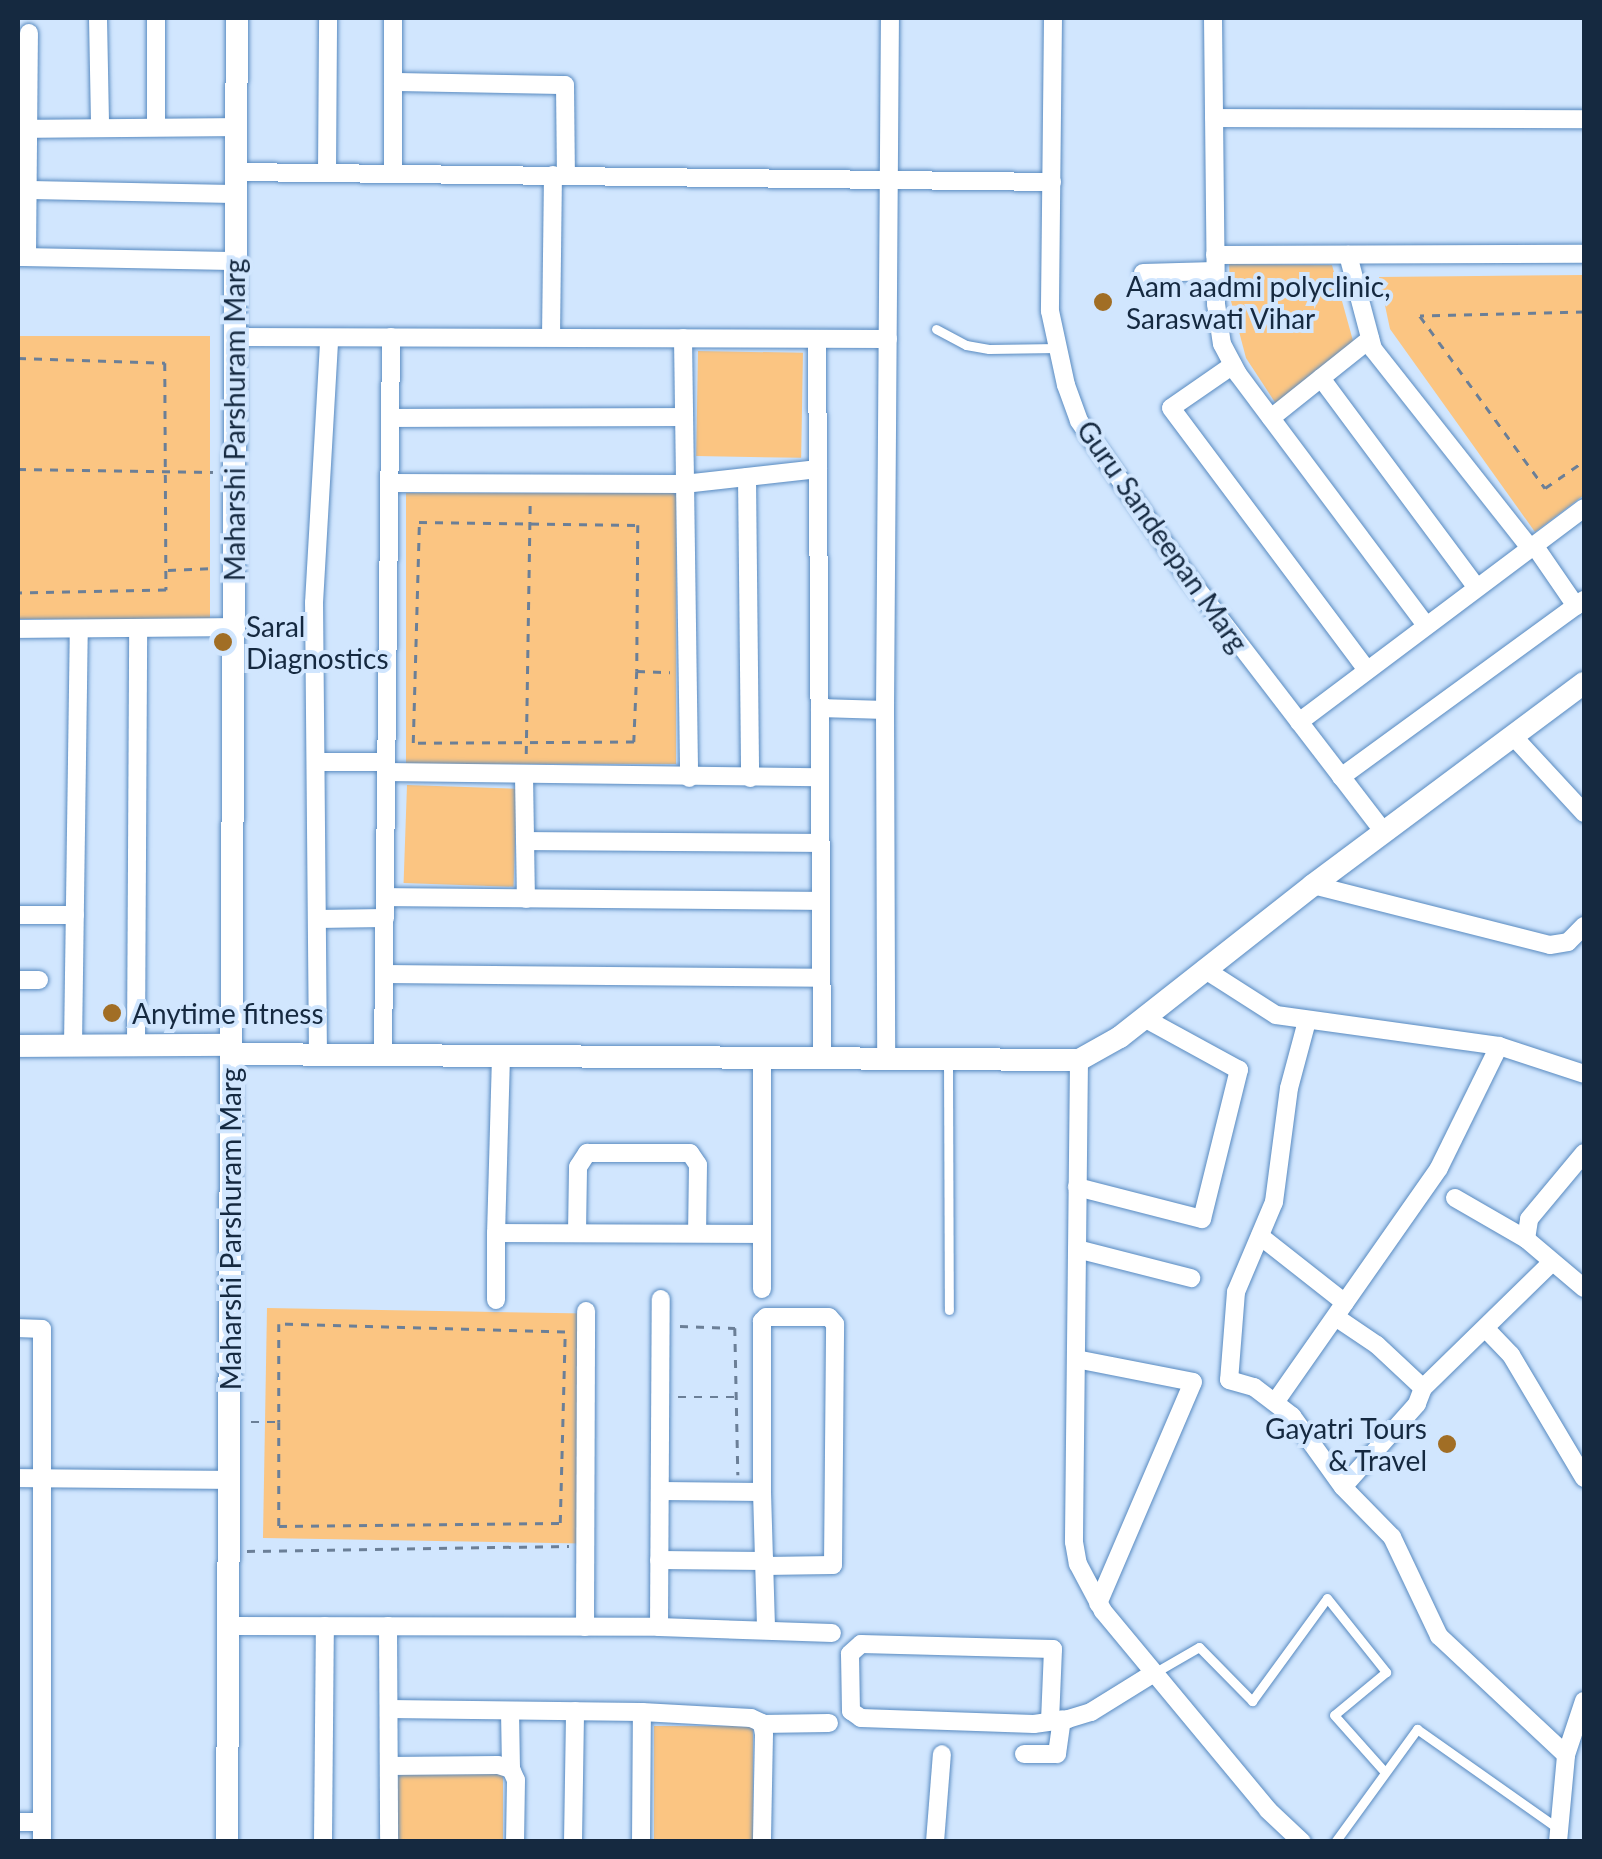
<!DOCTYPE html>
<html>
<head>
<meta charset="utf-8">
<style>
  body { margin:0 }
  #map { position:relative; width:1602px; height:1859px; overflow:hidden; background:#d1e6fe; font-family:Lato,sans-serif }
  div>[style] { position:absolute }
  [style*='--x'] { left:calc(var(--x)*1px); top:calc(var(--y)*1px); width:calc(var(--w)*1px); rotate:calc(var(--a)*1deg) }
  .green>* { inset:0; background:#fbc582; transform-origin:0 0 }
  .path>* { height:2.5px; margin-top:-1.25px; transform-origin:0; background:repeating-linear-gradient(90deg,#6b7f97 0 8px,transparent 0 16px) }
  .roads { filter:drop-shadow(0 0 2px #588ac0) drop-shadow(0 0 2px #588ac0) }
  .service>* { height:9px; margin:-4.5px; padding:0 4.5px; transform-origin:4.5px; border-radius:4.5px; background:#fff }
  .minor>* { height:18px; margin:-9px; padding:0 9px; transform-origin:9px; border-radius:9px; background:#fff }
  .tertiary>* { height:22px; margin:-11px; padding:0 11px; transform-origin:11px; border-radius:11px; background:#fff }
  .dots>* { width:28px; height:28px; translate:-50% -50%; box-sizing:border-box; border:5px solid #d1e6fe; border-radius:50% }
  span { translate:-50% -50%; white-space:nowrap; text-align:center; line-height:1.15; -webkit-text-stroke:8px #d1e6fe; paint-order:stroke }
  .poi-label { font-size:28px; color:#152940 }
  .left { translate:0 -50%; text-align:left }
  .right { translate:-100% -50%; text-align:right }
  .street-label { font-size:28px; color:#152940 }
  .frame { position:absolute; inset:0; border:20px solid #152940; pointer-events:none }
</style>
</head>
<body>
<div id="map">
  <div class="green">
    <div style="clip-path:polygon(1229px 264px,1332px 265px,1355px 348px,1278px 407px,1246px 358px,1231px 301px)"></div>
    <div style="clip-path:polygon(1584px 275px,1584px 495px,1535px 532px,1390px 329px,1379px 277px)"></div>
    <div style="left:18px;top:336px;width:192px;height:283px"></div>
    <div style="left:698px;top:351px;width:105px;height:105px;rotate:1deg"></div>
    <div style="left:406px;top:493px;width:270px;height:271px"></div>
    <div style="left:407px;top:785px;width:110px;height:98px;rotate:2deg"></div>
    <div style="left:267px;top:1308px;width:319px;height:230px;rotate:1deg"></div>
    <div style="left:654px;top:1726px;width:99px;height:116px"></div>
    <div style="left:398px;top:1774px;width:105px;height:67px"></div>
  </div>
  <div class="path">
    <div style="--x:1584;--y:312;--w:164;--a:178.6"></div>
    <div style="--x:1420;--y:316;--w:213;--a:54"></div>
    <div style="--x:1545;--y:488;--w:47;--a:-34.7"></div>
    <div style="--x:18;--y:358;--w:147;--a:1.9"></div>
    <div style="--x:165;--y:363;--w:227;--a:89.7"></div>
    <div style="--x:166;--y:590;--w:148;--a:178.8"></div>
    <div style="--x:18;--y:469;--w:195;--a:0.9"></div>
    <div style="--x:168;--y:570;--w:47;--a:-2.4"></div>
    <div style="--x:637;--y:671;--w:71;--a:92.4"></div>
    <div style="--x:634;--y:742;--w:221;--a:179.7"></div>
    <div style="--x:413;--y:743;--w:221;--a:-88.4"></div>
    <div style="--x:419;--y:522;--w:219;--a:0.8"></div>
    <div style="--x:638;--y:525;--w:146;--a:90.4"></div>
    <div style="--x:637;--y:671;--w:33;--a:2"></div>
    <div style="--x:526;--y:754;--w:252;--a:-89.1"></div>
    <div style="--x:680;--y:1326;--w:55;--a:2.1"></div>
    <div style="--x:735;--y:1328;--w:147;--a:88.8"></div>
    <div style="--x:678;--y:1397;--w:57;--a:0"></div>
    <div style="--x:251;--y:1422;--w:28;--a:0"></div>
    <div style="--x:279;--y:1422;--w:104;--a:90"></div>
    <div style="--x:279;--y:1526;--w:281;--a:-0.6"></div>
    <div style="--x:560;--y:1523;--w:191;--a:-88.5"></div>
    <div style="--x:565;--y:1332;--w:286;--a:-178.4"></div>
    <div style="--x:279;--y:1324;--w:98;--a:90"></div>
    <div style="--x:247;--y:1551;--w:322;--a:-0.9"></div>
  </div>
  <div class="roads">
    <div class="service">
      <div style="--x:936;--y:329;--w:34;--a:28"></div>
      <div style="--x:966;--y:345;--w:23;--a:10"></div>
      <div style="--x:989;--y:349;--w:69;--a:-0.8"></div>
      <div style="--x:948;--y:1062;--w:248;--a:89.8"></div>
      <div style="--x:1154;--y:1673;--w:52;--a:-30"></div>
      <div style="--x:1199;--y:1647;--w:76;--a:45.5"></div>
      <div style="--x:1252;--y:1701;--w:127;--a:-53.9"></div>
      <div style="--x:1327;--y:1598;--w:95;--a:51.4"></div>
      <div style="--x:1386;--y:1672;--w:67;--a:140.4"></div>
      <div style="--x:1334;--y:1715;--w:74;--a:48.3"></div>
      <div style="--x:1335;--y:1842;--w:140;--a:-54"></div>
      <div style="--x:1417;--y:1729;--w:174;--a:35.2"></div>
    </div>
    <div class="minor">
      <div style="--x:98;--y:18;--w:109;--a:88.9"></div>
      <div style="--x:156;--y:18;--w:109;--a:90"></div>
      <div style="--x:1053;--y:18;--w:293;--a:90.6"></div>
      <div style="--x:1050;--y:311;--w:76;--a:77.8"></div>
      <div style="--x:1066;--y:385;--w:38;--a:70"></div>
      <div style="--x:1079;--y:421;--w:185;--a:55.1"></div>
      <div style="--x:1185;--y:573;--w:327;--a:52.5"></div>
      <div style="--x:1213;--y:18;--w:286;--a:89.4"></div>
      <div style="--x:1216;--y:304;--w:40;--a:81.5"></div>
      <div style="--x:1222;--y:344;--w:34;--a:62"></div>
      <div style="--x:1238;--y:374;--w:314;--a:53.2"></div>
      <div style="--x:393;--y:82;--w:172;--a:1"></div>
      <div style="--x:565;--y:85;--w:90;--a:89.4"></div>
      <div style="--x:1214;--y:118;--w:370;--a:0.2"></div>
      <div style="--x:18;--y:129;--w:218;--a:-0.5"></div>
      <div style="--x:236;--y:172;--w:816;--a:0.7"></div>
      <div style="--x:327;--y:172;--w:154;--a:-89.6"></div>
      <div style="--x:393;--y:172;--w:154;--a:-90"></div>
      <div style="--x:27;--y:190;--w:209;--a:1.1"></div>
      <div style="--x:1215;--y:255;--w:369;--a:-0.2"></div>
      <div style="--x:1348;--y:255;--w:97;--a:75.1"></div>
      <div style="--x:1373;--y:349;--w:253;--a:51.7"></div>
      <div style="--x:18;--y:257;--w:217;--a:1.1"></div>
      <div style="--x:27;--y:257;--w:224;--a:-89.5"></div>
      <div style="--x:1143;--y:273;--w:72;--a:-1.6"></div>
      <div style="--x:235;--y:337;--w:653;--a:0.18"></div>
      <div style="--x:551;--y:337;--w:162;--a:-89.3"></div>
      <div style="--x:683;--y:338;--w:440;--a:89.2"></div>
      <div style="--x:817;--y:339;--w:719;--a:89.6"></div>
      <div style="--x:1233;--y:365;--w:75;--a:145.3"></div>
      <div style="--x:1171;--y:408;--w:327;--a:53.2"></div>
      <div style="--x:1321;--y:378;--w:260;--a:53.4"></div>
      <div style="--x:390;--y:418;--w:293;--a:-0.2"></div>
      <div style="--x:1271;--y:418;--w:127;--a:-38.6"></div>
      <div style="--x:747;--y:477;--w:301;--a:89.4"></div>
      <div style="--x:389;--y:483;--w:295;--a:0.2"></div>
      <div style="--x:684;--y:484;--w:135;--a:-6.4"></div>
      <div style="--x:1534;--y:545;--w:74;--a:55.5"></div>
      <div style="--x:18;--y:629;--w:215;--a:-0.5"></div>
      <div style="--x:820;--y:708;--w:65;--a:1.8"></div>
      <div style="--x:885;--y:710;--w:349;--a:89.8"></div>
      <div style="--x:885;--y:710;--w:692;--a:-89.59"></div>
      <div style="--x:1299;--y:722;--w:356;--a:-36.9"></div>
      <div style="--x:1513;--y:736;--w:105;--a:47.3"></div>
      <div style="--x:316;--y:762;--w:70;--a:0"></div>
      <div style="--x:386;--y:772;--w:434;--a:0.7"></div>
      <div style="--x:524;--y:775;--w:124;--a:89.1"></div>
      <div style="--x:1341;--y:777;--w:301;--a:-36.1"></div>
      <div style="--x:525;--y:841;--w:295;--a:0.4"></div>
      <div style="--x:1313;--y:885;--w:244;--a:14.2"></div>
      <div style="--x:1550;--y:945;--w:18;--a:-9"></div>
      <div style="--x:1568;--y:942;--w:23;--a:-45"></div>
      <div style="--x:385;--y:897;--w:436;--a:0.5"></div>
      <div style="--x:18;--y:915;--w:57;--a:0"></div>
      <div style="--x:317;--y:919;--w:68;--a:-0.8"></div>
      <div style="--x:1204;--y:969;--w:85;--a:32.6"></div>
      <div style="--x:1276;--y:1015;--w:225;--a:7.9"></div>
      <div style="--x:1499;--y:1046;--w:89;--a:18.2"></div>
      <div style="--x:384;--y:974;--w:437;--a:0.5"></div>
      <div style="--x:18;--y:980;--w:21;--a:0"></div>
      <div style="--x:1307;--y:1021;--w:69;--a:105"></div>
      <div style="--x:1289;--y:1088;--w:115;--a:97.5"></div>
      <div style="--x:1274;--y:1202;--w:98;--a:112.9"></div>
      <div style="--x:1236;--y:1292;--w:88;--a:94.5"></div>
      <div style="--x:1229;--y:1380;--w:26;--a:16"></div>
      <div style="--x:1254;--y:1387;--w:48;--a:37.3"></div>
      <div style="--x:1292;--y:1416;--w:87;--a:54.3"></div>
      <div style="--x:1343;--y:1487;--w:70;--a:45.6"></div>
      <div style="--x:1392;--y:1537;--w:110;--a:64.6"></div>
      <div style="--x:1439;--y:1636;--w:174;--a:43.1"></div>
      <div style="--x:73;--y:1045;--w:416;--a:-89.2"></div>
      <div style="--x:136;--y:1045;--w:417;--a:-89.7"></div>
      <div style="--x:383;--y:1055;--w:718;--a:-89.36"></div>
      <div style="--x:501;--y:1056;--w:177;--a:91.6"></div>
      <div style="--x:496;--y:1233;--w:266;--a:0.2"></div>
      <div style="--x:318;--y:1057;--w:454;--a:-90.5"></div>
      <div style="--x:314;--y:603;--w:264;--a:-86.7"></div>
      <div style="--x:1079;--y:1060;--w:482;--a:90.6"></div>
      <div style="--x:1074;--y:1542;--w:22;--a:80"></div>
      <div style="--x:1078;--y:1564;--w:53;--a:62"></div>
      <div style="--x:1103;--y:1611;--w:259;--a:50.3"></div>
      <div style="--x:1268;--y:1810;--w:47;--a:43.3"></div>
      <div style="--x:1077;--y:1187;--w:129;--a:14.4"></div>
      <div style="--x:1202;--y:1219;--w:154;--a:-76.1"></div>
      <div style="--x:1239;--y:1070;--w:108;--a:-151.3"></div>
      <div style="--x:1455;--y:1198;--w:82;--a:30"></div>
      <div style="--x:1526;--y:1239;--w:76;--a:40.2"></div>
      <div style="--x:577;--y:1233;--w:66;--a:-89.1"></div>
      <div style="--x:578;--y:1167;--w:17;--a:-57"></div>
      <div style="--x:587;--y:1153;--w:103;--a:0"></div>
      <div style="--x:690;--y:1153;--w:14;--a:56"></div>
      <div style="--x:698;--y:1165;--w:68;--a:90.8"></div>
      <div style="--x:1260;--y:1236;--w:108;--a:38.2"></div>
      <div style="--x:1526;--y:1239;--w:20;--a:-81"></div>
      <div style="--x:1529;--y:1219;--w:86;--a:-50.2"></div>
      <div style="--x:1077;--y:1249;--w:118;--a:14.3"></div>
      <div style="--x:762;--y:1289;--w:232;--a:-90"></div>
      <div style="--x:496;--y:1300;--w:67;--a:-90"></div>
      <div style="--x:1337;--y:1318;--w:48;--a:34"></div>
      <div style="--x:1377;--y:1345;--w:63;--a:43.1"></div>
      <div style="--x:1423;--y:1388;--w:17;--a:111"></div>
      <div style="--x:1417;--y:1404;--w:111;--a:131.7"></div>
      <div style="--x:18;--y:1328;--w:24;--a:2"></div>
      <div style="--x:42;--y:1329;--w:513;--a:90"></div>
      <div style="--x:1486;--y:1329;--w:36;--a:46"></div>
      <div style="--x:1511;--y:1355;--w:143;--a:59.3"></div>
      <div style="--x:1076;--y:1359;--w:119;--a:11.1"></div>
      <div style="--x:1193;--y:1382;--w:241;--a:113.2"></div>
      <div style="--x:1423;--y:1388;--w:180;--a:-44.3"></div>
      <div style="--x:1276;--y:1401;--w:284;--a:-55"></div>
      <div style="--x:1439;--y:1168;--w:136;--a:-63.8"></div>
      <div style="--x:18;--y:1478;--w:211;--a:0.5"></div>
      <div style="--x:660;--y:1491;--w:102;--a:0.6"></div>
      <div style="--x:659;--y:1560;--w:106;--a:0.5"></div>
      <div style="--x:765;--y:1566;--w:68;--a:-0.8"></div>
      <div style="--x:833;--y:1565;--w:241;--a:-89.5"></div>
      <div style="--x:835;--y:1324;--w:9;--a:-131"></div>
      <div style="--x:829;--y:1317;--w:63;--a:180"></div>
      <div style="--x:766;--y:1317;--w:6;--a:135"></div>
      <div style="--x:762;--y:1321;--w:171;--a:90"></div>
      <div style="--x:762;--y:1492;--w:138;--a:88.3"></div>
      <div style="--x:228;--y:1626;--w:431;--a:0.1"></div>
      <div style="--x:659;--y:1627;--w:173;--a:2"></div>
      <div style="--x:388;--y:1626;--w:216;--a:89.7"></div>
      <div style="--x:585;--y:1627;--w:316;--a:-89.8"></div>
      <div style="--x:659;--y:1627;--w:328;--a:-89.7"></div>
      <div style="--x:389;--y:1709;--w:253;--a:0.7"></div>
      <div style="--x:642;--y:1712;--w:109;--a:3.2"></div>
      <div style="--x:751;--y:1718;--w:12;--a:24"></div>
      <div style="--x:762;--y:1723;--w:11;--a:80"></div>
      <div style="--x:764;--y:1734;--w:108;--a:91.1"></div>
      <div style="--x:510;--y:1711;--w:58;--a:89"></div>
      <div style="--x:1050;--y:1721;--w:72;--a:-87.6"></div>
      <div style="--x:1053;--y:1649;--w:192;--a:-178.5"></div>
      <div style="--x:861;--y:1644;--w:15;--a:138"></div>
      <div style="--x:850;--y:1654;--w:57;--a:89"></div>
      <div style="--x:851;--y:1711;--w:12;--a:35"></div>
      <div style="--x:861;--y:1718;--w:173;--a:2"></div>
      <div style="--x:1034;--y:1724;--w:34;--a:-8"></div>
      <div style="--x:1068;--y:1719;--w:24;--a:-17"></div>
      <div style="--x:1091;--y:1712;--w:74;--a:-31.8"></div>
      <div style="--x:761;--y:1724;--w:68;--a:-0.8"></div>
      <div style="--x:1024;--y:1754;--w:33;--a:0"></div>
      <div style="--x:1057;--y:1754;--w:35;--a:-82"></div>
      <div style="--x:389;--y:1766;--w:109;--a:-0.5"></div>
      <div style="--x:498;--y:1765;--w:14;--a:17"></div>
      <div style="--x:511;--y:1769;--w:12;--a:66"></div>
      <div style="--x:516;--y:1780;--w:62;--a:90.9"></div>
      <div style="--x:18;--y:1822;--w:24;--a:0"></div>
      <div style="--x:323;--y:1842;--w:216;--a:-89.5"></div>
      <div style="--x:573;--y:1842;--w:131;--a:-89.1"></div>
      <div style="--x:641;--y:1842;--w:130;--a:-89.6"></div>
      <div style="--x:935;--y:1842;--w:88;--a:-85.5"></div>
      <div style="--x:1558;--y:1842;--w:87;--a:-84.7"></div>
      <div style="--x:1566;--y:1755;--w:57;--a:-71.6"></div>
    </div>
    <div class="tertiary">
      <div style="--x:18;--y:1046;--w:213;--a:-0.3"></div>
      <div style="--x:231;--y:1054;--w:848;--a:0.41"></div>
      <div style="--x:1079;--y:1060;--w:47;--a:-29.3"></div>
      <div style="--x:1120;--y:1037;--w:246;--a:-38.2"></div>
      <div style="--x:1313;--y:885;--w:338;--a:-36.7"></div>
      <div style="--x:227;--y:1842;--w:1824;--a:-89.69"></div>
    </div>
  </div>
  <div class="dots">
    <div style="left:1103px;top:302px;background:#a16e25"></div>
    <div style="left:223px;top:642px;background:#a16e25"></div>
    <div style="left:112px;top:1013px;background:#a16e25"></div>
    <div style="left:1447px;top:1444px;background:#a16e25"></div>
  </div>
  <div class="poi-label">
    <span class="left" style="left:1126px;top:302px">Aam aadmi polyclinic,<br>Saraswati Vihar</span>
    <span class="left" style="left:246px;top:642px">Saral<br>Diagnostics</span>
    <span class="left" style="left:132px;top:1013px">Anytime fitness</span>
    <span class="right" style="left:1427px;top:1444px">Gayatri Tours<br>&amp; Travel</span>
  </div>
  <div class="street-label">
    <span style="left:234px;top:420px;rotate:-90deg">Maharshi Parshuram Marg</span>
    <span style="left:1163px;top:536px;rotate:55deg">Guru Sandeepan Marg</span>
    <span style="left:230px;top:1229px;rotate:-90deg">Maharshi Parshuram Marg</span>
  </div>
  <div class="frame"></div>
</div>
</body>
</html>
